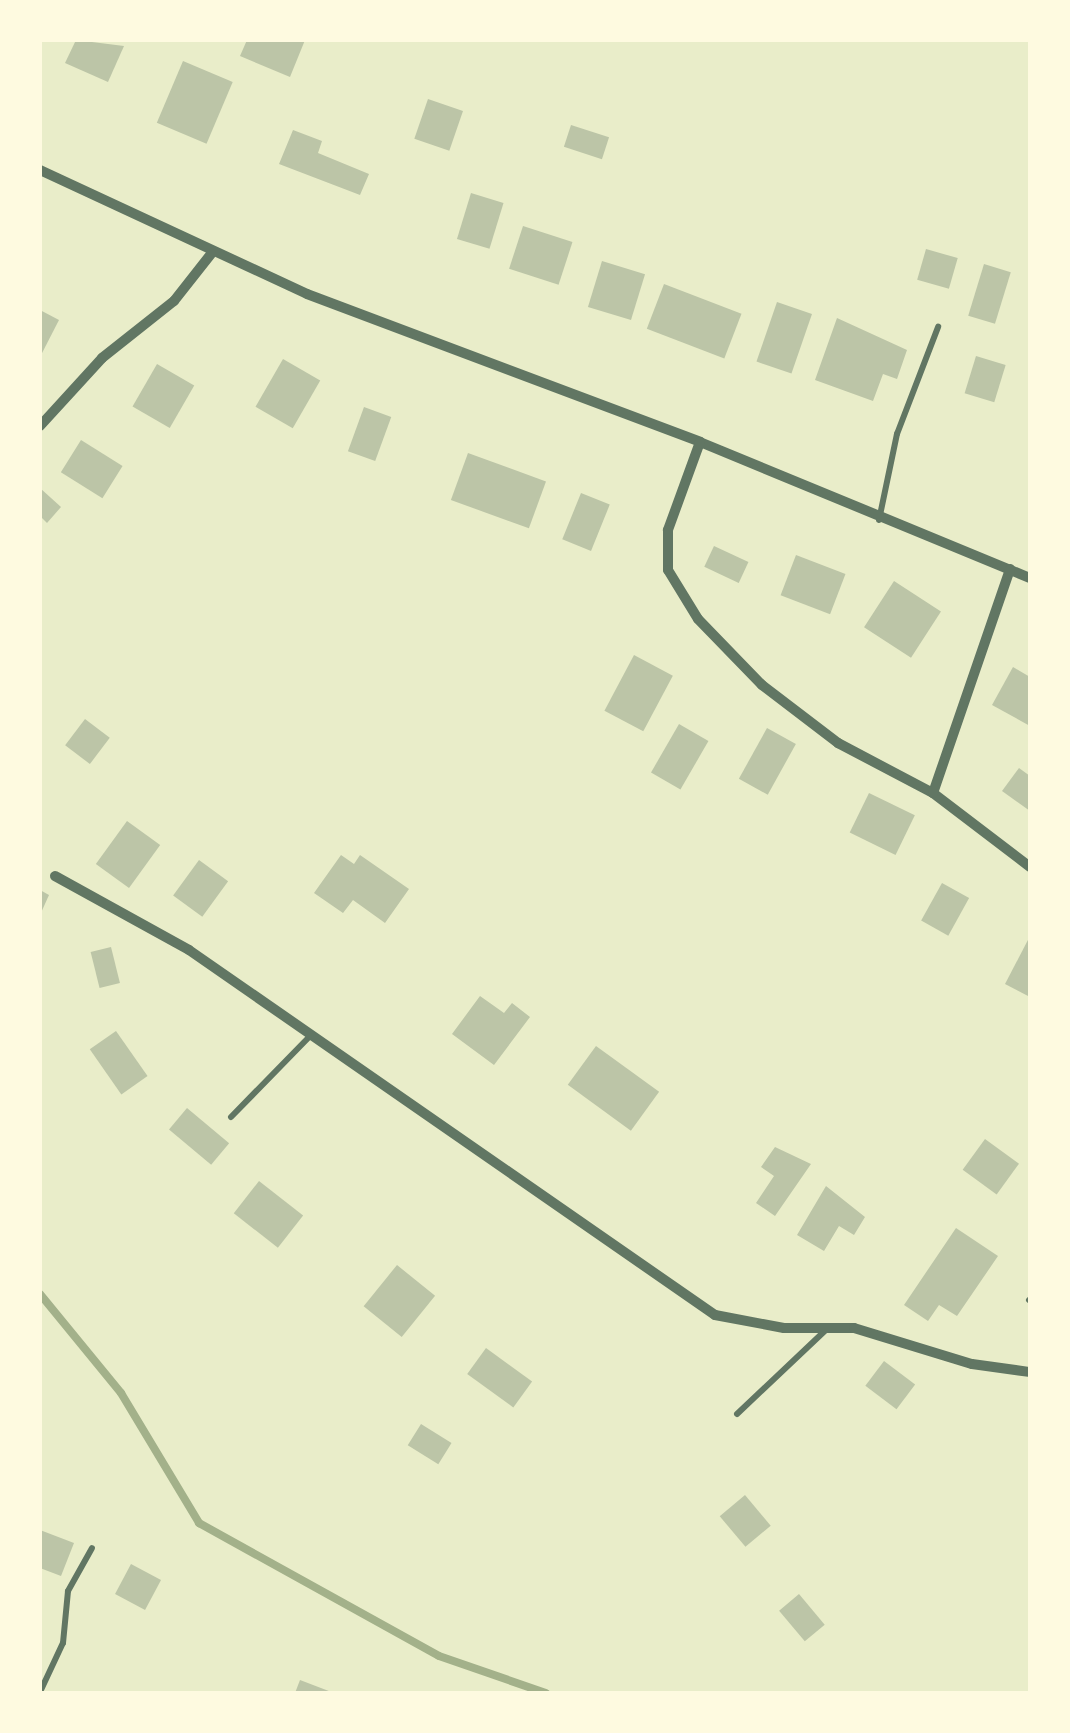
<!DOCTYPE html>
<html>
<head>
<meta charset="utf-8">
<style>
  body { margin:0 }
  #map { position:relative; width:1070px; height:1733px; overflow:hidden; background:#e9edc9; font-family:"Golos Text",sans-serif }
  div>[style] { position:absolute }
  [style*='--x'] { left:calc(var(--x)*1px); top:calc(var(--y)*1px); width:calc(var(--w)*1px); rotate:calc(var(--a)*1deg) }
  .stream>* { height:8px; margin:-4px; padding:0 4px; transform-origin:4px; border-radius:4px; background:#a3b18a }
  .building>* { inset:0; background:#bcc5a7; transform-origin:0 0 }
  .service>* { height:6px; margin:-3px; padding:0 3px; transform-origin:3px; border-radius:3px; background:#617663 }
  .minor>* { height:10px; margin:-5px; padding:0 5px; transform-origin:5px; border-radius:5px; background:#617663 }
  span { translate:-50% -50%; white-space:nowrap; text-align:center; line-height:1.15; -webkit-text-stroke:8px #fefae0; paint-order:stroke }
  .frame { position:absolute; inset:0; border:42px solid #fefae0; pointer-events:none }
</style>
</head>
<body>
<div id="map">
  <div class="stream">
    <div style="--x:40;--y:1294;--w:128;--a:50.7"></div>
    <div style="--x:121;--y:1393;--w:152;--a:59"></div>
    <div style="--x:199;--y:1523;--w:274;--a:29"></div>
    <div style="--x:439;--y:1656;--w:113;--a:19.1"></div>
  </div>
  <div class="building">
    <div style="clip-path:polygon(76px 40px,124px 46px,108px 82px,65px 63px)"></div>
    <div style="clip-path:polygon(247px 40px,305px 40px,290px 77px,240px 56px)"></div>
    <div style="left:183px;top:61px;width:54px;height:67px;rotate:23deg"></div>
    <div style="left:428px;top:99px;width:37px;height:42px;rotate:19deg"></div>
    <div style="left:571px;top:125px;width:40px;height:23px;rotate:18deg"></div>
    <div style="clip-path:polygon(293px 130px,322px 141px,318px 153px,369px 174px,360px 195px,279px 164px)"></div>
    <div style="left:471px;top:193px;width:34px;height:48px;rotate:17deg"></div>
    <div style="left:523px;top:226px;width:52px;height:45px;rotate:18deg"></div>
    <div style="left:926px;top:249px;width:33px;height:32px;rotate:16deg"></div>
    <div style="left:602px;top:261px;width:45px;height:48px;rotate:17deg"></div>
    <div style="left:984px;top:264px;width:28px;height:54px;rotate:17deg"></div>
    <div style="left:664px;top:284px;width:83px;height:48px;rotate:21deg"></div>
    <div style="left:777px;top:302px;width:37px;height:63px;rotate:19deg"></div>
    <div style="clip-path:polygon(40px 310px,59px 320px,40px 357px)"></div>
    <div style="clip-path:polygon(837px 318px,907px 350px,897px 379px,883px 374px,873px 401px,815px 380px)"></div>
    <div style="left:976px;top:356px;width:31px;height:39px;rotate:17deg"></div>
    <div style="left:283px;top:359px;width:43px;height:55px;rotate:30deg"></div>
    <div style="left:157px;top:364px;width:43px;height:49px;rotate:30deg"></div>
    <div style="left:364px;top:407px;width:29px;height:47px;rotate:20deg"></div>
    <div style="left:81px;top:440px;width:49px;height:38px;rotate:32deg"></div>
    <div style="left:468px;top:453px;width:83px;height:50px;rotate:20deg"></div>
    <div style="clip-path:polygon(40px 488px,61px 507px,47px 523px,40px 516px)"></div>
    <div style="left:581px;top:493px;width:31px;height:50px;rotate:22deg"></div>
    <div style="left:714px;top:546px;width:38px;height:23px;rotate:25deg"></div>
    <div style="left:796px;top:555px;width:53px;height:43px;rotate:21deg"></div>
    <div style="left:894px;top:581px;width:56px;height:55px;rotate:33deg"></div>
    <div style="left:634px;top:655px;width:44px;height:63px;rotate:28deg"></div>
    <div style="clip-path:polygon(1013px 667px,1030px 677px,1030px 726px,992px 705px)"></div>
    <div style="left:85px;top:719px;width:31px;height:33px;rotate:37deg"></div>
    <div style="left:679px;top:724px;width:34px;height:56px;rotate:30deg"></div>
    <div style="left:767px;top:728px;width:33px;height:58px;rotate:29deg"></div>
    <div style="clip-path:polygon(1019px 768px,1030px 776px,1030px 811px,1002px 791px)"></div>
    <div style="left:869px;top:793px;width:51px;height:44px;rotate:26deg"></div>
    <div style="left:127px;top:821px;width:41px;height:53px;rotate:36deg"></div>
    <div style="clip-path:polygon(341px 855px,354px 864px,360px 855px,409px 889px,385px 923px,353px 900px,343px 913px,314px 893px)"></div>
    <div style="left:199px;top:860px;width:36px;height:44px;rotate:36deg"></div>
    <div style="left:942px;top:883px;width:31px;height:43px;rotate:29deg"></div>
    <div style="clip-path:polygon(40px 890px,49px 895px,40px 915px)"></div>
    <div style="clip-path:polygon(1030px 936px,1030px 997px,1005px 984px)"></div>
    <div style="left:111px;top:947px;width:37px;height:21px;rotate:76deg"></div>
    <div style="clip-path:polygon(480px 996px,504px 1013px,512px 1003px,530px 1017px,494px 1065px,452px 1034px)"></div>
    <div style="left:116px;top:1031px;width:55px;height:32px;rotate:55deg"></div>
    <div style="left:596px;top:1046px;width:78px;height:48px;rotate:36deg"></div>
    <div style="left:187px;top:1108px;width:55px;height:28px;rotate:40deg"></div>
    <div style="left:985px;top:1139px;width:42px;height:38px;rotate:36deg"></div>
    <div style="clip-path:polygon(775px 1147px,811px 1164px,775px 1216px,756px 1203px,774px 1176px,761px 1167px)"></div>
    <div style="left:259px;top:1181px;width:56px;height:41px;rotate:38deg"></div>
    <div style="clip-path:polygon(826px 1186px,865px 1217px,854px 1235px,839px 1226px,824px 1251px,797px 1235px)"></div>
    <div style="clip-path:polygon(956px 1228px,998px 1256px,957px 1316px,939px 1305px,928px 1321px,904px 1305px)"></div>
    <div style="left:397px;top:1265px;width:49px;height:53px;rotate:39deg"></div>
    <div style="left:486px;top:1348px;width:57px;height:32px;rotate:36deg"></div>
    <div style="left:884px;top:1361px;width:39px;height:31px;rotate:37deg"></div>
    <div style="left:421px;top:1424px;width:36px;height:25px;rotate:32deg"></div>
    <div style="left:745px;top:1495px;width:40px;height:33px;rotate:50deg"></div>
    <div style="clip-path:polygon(40px 1530px,74px 1543px,61px 1576px,40px 1568px)"></div>
    <div style="left:131px;top:1564px;width:34px;height:34px;rotate:28deg"></div>
    <div style="left:799px;top:1594px;width:40px;height:26px;rotate:50deg"></div>
    <div style="clip-path:polygon(300px 1680px,334px 1693px,295px 1693px)"></div>
  </div>
  <div class="service">
    <div style="--x:879;--y:520;--w:88;--a:-78.2"></div>
    <div style="--x:897;--y:434;--w:115;--a:-69"></div>
    <div style="--x:231;--y:1117;--w:116;--a:-45.7"></div>
    <div style="--x:1029;--y:1300;--w:1;--a:45"></div>
    <div style="--x:737;--y:1414;--w:124;--a:-43.4"></div>
    <div style="--x:40;--y:1692;--w:54;--a:-64.9"></div>
    <div style="--x:63;--y:1643;--w:52;--a:-84.5"></div>
    <div style="--x:68;--y:1591;--w:49;--a:-60.8"></div>
  </div>
  <div class="minor">
    <div style="--x:40;--y:170;--w:294;--a:24.9"></div>
    <div style="--x:307;--y:294;--w:420;--a:20.6"></div>
    <div style="--x:700;--y:442;--w:357;--a:22.4"></div>
    <div style="--x:40;--y:426;--w:92;--a:-47.6"></div>
    <div style="--x:102;--y:358;--w:92;--a:-38.4"></div>
    <div style="--x:174;--y:301;--w:60;--a:-51.8"></div>
    <div style="--x:700;--y:442;--w:94;--a:110"></div>
    <div style="--x:668;--y:530;--w:40;--a:90"></div>
    <div style="--x:668;--y:570;--w:57;--a:58.5"></div>
    <div style="--x:698;--y:619;--w:92;--a:45.9"></div>
    <div style="--x:762;--y:685;--w:96;--a:37.3"></div>
    <div style="--x:838;--y:743;--w:107;--a:27.8"></div>
    <div style="--x:933;--y:793;--w:122;--a:37.3"></div>
    <div style="--x:933;--y:793;--w:237;--a:-71"></div>
    <div style="--x:55;--y:876;--w:153;--a:28.9"></div>
    <div style="--x:189;--y:950;--w:640;--a:34.76"></div>
    <div style="--x:715;--y:1315;--w:70;--a:10.7"></div>
    <div style="--x:784;--y:1328;--w:70;--a:0"></div>
    <div style="--x:854;--y:1328;--w:123;--a:17"></div>
    <div style="--x:972;--y:1364;--w:59;--a:7.9"></div>
  </div>
  <div class="frame"></div>
</div>
</body>
</html>
